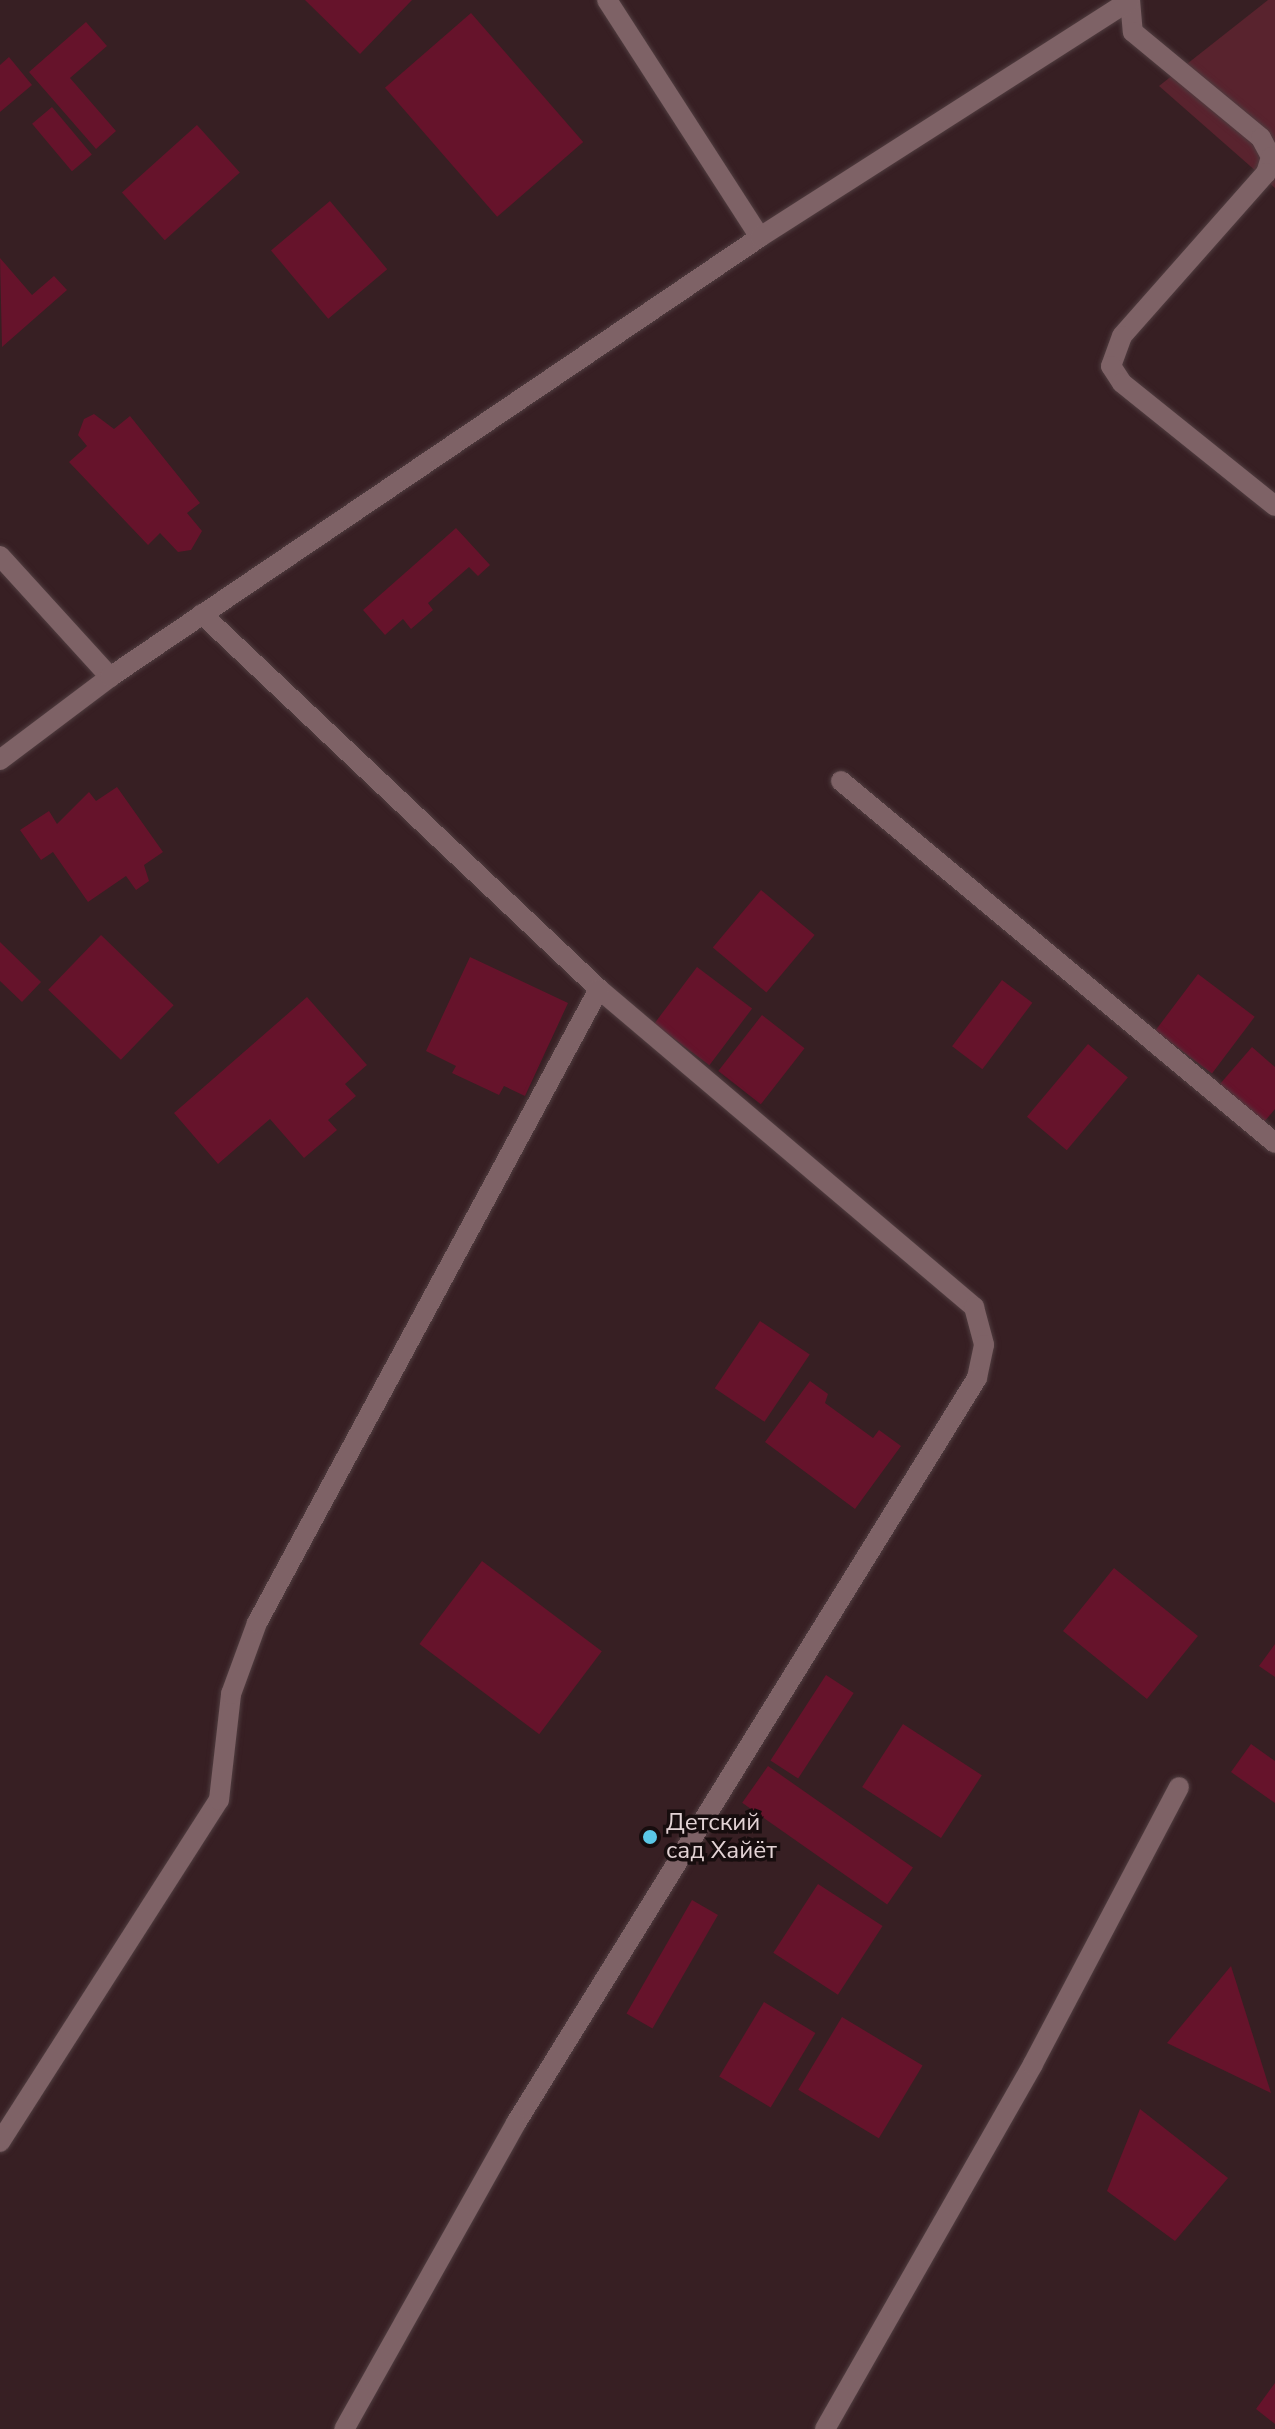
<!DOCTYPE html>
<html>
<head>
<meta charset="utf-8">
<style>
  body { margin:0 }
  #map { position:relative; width:1275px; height:2429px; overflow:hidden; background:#371f23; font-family:"Nunito Sans",sans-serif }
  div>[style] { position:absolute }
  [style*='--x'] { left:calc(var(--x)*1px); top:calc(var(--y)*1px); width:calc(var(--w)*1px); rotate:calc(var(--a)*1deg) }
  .green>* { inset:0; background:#59232e }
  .building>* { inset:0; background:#66132b; transform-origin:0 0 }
  .roads { filter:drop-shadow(0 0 2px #503d40) drop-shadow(0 0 2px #503d40) }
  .street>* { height:20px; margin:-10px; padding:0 10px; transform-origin:10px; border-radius:10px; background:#7e6266 }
  .secondary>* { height:20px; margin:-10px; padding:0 10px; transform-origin:10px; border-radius:10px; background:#7e6266 }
  .dots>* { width:22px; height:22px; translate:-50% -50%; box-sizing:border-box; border:4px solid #170d0e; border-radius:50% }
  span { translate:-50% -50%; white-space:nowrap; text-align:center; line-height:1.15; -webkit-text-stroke:7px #170d0e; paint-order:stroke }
  .poi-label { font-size:24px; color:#e3d3d5 }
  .left { translate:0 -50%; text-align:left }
</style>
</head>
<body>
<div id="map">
  <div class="green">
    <div style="clip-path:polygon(1268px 0,1275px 0,1275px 188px,1159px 86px)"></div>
  </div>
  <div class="building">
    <div style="clip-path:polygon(305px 0,412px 0,360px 54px)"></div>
    <div style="left:471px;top:13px;width:171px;height:114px;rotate:49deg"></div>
    <div style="clip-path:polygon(86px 22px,107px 46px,70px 78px,116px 131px,96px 149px,29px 72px)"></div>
    <div style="clip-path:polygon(9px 57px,32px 85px,0 112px,0 65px)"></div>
    <div style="left:52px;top:107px;width:62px;height:26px;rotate:50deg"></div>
    <div style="left:197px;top:125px;width:64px;height:101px;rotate:48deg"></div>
    <div style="left:330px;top:201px;width:89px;height:77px;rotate:50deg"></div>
    <div style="clip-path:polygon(0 258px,32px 295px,54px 276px,67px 290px,2px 347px)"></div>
    <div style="clip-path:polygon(94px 414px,114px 429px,130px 416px,200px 503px,187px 513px,202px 531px,191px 550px,178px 552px,160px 533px,148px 545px,69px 462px,87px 446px,78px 435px,84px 419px)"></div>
    <div style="clip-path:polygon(456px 528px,490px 565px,478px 576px,469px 567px,428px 603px,433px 610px,411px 629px,403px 619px,385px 635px,363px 610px)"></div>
    <div style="clip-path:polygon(117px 787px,163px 852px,144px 865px,149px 881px,136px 890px,126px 876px,88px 902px,53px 852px,41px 860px,20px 830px,49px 811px,57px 824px,89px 792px,96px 801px)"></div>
    <div style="left:761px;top:890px;width:70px;height:75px;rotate:40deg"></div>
    <div style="left:101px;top:935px;width:101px;height:76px;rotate:44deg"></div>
    <div style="clip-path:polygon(0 942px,41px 982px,22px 1002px,0 981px)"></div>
    <div style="clip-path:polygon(470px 957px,568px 1003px,525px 1096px,504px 1086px,499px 1095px,452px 1073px,456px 1066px,426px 1051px)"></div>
    <div style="left:697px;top:967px;width:69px;height:71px;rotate:37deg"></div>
    <div style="left:1198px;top:974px;width:71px;height:71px;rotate:37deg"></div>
    <div style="left:1002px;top:980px;width:38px;height:83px;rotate:37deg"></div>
    <div style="clip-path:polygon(307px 997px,367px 1065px,345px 1084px,356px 1096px,328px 1120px,337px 1130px,304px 1158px,270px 1119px,218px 1164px,174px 1113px)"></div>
    <div style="left:762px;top:1015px;width:54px;height:71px;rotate:38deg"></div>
    <div style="left:1088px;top:1044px;width:52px;height:95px;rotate:40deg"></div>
    <div style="clip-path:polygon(1252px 1047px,1275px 1067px,1275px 1109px,1264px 1122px,1220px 1084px)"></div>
    <div style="left:760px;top:1321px;width:60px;height:81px;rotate:34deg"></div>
    <div style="clip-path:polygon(810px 1381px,828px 1394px,825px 1403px,873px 1438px,879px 1430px,901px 1446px,855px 1509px,765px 1442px)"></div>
    <div style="left:482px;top:1561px;width:150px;height:104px;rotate:37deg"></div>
    <div style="left:1114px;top:1568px;width:108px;height:81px;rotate:39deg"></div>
    <div style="clip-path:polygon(1275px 1644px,1275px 1677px,1259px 1666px)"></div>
    <div style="left:826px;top:1675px;width:33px;height:102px;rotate:33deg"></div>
    <div style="left:903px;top:1724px;width:94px;height:75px;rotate:33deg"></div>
    <div style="clip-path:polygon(1251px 1744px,1275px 1761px,1275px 1803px,1231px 1772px)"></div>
    <div style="left:768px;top:1766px;width:177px;height:45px;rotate:35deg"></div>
    <div style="left:818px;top:1884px;width:77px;height:82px;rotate:33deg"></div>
    <div style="left:692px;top:1900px;width:30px;height:131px;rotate:30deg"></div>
    <div style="clip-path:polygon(1231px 1966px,1271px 2093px,1167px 2043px)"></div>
    <div style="left:764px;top:2002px;width:60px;height:87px;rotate:31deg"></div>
    <div style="left:842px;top:2017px;width:94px;height:85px;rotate:31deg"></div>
    <div style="clip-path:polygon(1140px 2109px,1228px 2178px,1175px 2241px,1107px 2191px)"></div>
    <div style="clip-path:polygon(1275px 2383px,1275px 2424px,1256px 2409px)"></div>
  </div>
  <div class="roads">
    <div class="street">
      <div style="--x:607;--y:0;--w:282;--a:57.2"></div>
      <div style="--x:1130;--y:0;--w:32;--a:85"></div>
      <div style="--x:1133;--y:32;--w:166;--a:39.6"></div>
      <div style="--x:1261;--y:138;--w:21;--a:62"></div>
      <div style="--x:1271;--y:157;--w:17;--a:107"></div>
      <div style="--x:1266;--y:173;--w:217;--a:131.5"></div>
      <div style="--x:1122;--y:336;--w:32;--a:110"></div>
      <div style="--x:1111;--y:366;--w:20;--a:57"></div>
      <div style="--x:1122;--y:383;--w:196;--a:38.8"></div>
      <div style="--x:0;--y:556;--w:164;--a:47.7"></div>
      <div style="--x:202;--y:614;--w:546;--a:43.37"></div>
      <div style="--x:599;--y:989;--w:492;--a:40.3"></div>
      <div style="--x:974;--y:1307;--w:39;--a:75"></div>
      <div style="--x:984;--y:1345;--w:34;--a:102"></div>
      <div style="--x:977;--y:1378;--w:876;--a:121.75"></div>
      <div style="--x:516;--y:2123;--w:351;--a:119.3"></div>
      <div style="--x:841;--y:781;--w:565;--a:39.83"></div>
      <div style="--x:0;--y:2142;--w:406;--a:-57.4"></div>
      <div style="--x:219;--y:1800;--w:107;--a:-83.5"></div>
      <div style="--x:231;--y:1694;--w:76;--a:-69.9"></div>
      <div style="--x:257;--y:1623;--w:720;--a:-61.66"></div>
      <div style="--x:825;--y:2429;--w:420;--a:-60.3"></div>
      <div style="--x:1033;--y:2064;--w:313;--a:-62.2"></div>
    </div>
    <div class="secondary">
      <div style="--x:0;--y:760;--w:138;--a:-37"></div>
      <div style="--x:110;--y:677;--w:785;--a:-34.09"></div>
      <div style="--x:760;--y:237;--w:439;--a:-32.6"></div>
    </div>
  </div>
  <div class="dots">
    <div style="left:650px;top:1837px;background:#5bc8e7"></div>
  </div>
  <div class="poi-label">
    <span class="left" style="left:666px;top:1837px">Детский<br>сад Хайёт</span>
  </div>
</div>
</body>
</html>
